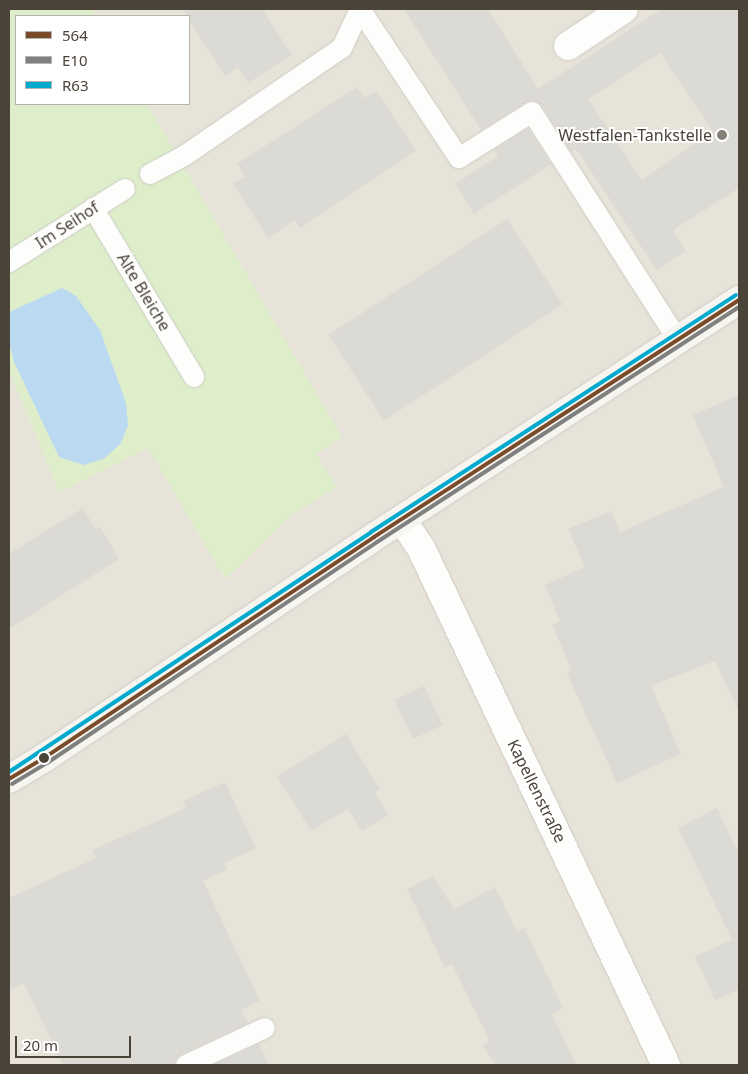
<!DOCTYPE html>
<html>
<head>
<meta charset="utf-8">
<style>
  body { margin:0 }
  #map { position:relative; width:748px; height:1074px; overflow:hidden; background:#f2f1ec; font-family:"Noto Sans",sans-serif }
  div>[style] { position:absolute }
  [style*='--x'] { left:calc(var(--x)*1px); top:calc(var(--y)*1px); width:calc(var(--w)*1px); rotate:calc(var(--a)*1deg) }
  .residential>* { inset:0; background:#e7e3d9 }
  .green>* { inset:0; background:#deeecb }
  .water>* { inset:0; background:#bbdaf2 }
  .building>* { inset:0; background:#dcdad4; transform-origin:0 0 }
  .roads { filter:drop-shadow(0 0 1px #ceccc6) drop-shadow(0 0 1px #ceccc6) }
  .service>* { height:20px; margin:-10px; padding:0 10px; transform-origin:10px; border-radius:10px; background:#fdfdfc }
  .minor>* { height:28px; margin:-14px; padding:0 14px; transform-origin:14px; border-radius:14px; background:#fdfdfc }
  .secondary>* { height:28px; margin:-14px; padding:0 14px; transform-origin:14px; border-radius:14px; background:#f7f5ef }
  .bus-1>* { height:4px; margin:-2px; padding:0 2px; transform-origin:2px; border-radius:2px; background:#7a4b2a }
  .bus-2>* { height:4px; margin:-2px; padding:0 2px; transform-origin:2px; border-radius:2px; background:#808080 }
  .bus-3>* { height:4px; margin:-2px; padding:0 2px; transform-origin:2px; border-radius:2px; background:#00a9ce }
  .dots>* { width:14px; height:14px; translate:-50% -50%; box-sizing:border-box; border:2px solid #fff; border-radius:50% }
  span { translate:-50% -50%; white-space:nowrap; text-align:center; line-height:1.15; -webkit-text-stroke:4px #fff; paint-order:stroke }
  .poi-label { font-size:16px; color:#4a4337 }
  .right { translate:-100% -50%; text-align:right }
  .street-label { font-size:16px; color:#4a4337 }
  .frame { position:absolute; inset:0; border:10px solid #4a4337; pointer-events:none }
  .legend { position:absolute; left:15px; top:15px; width:175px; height:90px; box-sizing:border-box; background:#fff; border:1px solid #b7b4af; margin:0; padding:6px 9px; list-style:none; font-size:15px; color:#4a4337 }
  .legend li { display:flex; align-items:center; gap:10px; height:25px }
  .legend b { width:25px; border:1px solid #b7b4af }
  .scale { position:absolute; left:15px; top:1036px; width:116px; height:22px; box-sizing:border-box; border:2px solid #4a4337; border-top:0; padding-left:6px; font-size:15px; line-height:18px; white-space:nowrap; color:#4a4337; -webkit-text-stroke:4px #fff; paint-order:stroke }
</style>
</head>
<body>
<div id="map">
  <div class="residential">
    <div style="clip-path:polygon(evenodd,9px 9px,739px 9px,739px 1065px,9px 1065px,9px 9px,16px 16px,189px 16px,189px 104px,16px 104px,16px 16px)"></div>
  </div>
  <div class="green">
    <div style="clip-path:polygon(9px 9px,92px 9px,96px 16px,16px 16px,16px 104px,147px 104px,342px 437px,316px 454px,337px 487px,290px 516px,225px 579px,148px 448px,59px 492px,9px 370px)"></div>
  </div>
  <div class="water">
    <div style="clip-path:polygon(62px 288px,76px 296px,100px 330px,126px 403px,128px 425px,121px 443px,105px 458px,84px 465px,59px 457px,14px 362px,9px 341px,9px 312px)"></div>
  </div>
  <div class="building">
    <div style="clip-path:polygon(182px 9px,262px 9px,292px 55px,248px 83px,238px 67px,225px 76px,189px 20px,189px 16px)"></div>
    <div style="clip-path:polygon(evenodd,404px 9px,488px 9px,538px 89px,662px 9px,739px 9px,739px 188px,673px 230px,686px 251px,657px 270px,576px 149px,571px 152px,542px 105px,532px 100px,526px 102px,481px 130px,404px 9px,660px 53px,713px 131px,642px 180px,588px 99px,660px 53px)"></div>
    <div style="clip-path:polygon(357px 87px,365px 98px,377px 91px,416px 151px,300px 228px,295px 220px,268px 238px,233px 184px,245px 176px,237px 164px)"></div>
    <div style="clip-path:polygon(528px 128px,551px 164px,474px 214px,455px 184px,498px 156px,494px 150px)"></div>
    <div style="left:507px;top:219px;width:102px;height:213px;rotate:57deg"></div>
    <div style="clip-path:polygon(739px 395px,739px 712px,715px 661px,651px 686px,681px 754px,617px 783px,567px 673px,572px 670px,552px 625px,560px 621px,545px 585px,585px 567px,568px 529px,611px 511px,620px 532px,724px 487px,693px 415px)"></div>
    <div style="clip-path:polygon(83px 508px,96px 530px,100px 527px,119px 559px,9px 629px,9px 554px)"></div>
    <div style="left:424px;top:686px;width:43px;height:33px;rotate:64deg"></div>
    <div style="clip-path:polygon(346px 734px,380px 789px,375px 792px,388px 815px,362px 831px,348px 809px,311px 831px,277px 776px)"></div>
    <div style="clip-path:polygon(225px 782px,256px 848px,224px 863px,227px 870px,203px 881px,260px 1001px,241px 1010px,248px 1023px,181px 1054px,176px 1059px,174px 1065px,63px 1065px,24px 984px,9px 990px,9px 898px,96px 858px,92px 850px,186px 808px,183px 801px)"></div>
    <div style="clip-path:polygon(717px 808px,739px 854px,739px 989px,715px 1000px,695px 956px,732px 940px,678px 828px)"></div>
    <div style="clip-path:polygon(433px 876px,454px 909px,495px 887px,517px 932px,524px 928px,563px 1008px,552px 1014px,576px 1065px,496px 1065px,482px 1045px,490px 1041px,452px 964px,445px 967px,407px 889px)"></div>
    <div style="clip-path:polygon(259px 1044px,269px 1065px,213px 1065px)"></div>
  </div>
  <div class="roads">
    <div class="service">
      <div style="--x:360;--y:9;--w:179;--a:56.4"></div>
      <div style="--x:459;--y:158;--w:86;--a:-32.2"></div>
      <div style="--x:532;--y:112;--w:271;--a:57.4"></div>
      <div style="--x:150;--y:174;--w:38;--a:-28"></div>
      <div style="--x:184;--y:156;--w:191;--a:-34.4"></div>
      <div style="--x:342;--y:48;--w:43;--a:-65.2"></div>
      <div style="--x:93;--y:208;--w:197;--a:59.1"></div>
      <div style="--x:9;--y:262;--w:137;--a:-32.2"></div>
      <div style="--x:186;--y:1065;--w:87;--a:-25.1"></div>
    </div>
    <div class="minor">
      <div style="--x:568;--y:46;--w:67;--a:-33.5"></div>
      <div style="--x:402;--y:520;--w:34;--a:56"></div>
      <div style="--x:421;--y:548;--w:572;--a:64.64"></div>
    </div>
    <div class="secondary">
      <div style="--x:9;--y:779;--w:41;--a:-31"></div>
      <div style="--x:44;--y:758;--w:397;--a:-33.8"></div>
      <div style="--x:374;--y:537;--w:435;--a:-33"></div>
    </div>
  </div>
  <div class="bus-1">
    <div style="--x:9;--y:779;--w:41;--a:-31"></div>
    <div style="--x:44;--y:758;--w:397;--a:-33.8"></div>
    <div style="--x:374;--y:537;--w:435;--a:-33"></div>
  </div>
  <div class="bus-2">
    <div style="--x:12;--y:784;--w:41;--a:-31"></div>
    <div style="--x:47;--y:763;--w:397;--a:-33.8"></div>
    <div style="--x:377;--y:542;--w:432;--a:-33"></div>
  </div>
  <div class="bus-3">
    <div style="--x:9;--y:772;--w:434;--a:-33.5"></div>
    <div style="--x:371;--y:532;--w:435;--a:-33"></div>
  </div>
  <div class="dots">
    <div style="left:722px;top:135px;background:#858076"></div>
    <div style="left:44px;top:758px;background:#4a4337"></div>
  </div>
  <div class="poi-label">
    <span class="right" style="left:712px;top:135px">Westfalen-Tankstelle</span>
  </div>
  <div class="street-label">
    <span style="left:67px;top:225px;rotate:-33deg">Im Seihof</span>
    <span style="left:144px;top:292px;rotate:59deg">Alte Bleiche</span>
    <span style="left:537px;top:791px;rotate:64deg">Kapellenstraße</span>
  </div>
  <div class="frame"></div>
  <ul class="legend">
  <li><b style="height:6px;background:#7a4b2a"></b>564</li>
  <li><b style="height:6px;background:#808080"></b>E10</li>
  <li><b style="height:6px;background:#00a9ce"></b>R63</li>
  </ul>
  <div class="scale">20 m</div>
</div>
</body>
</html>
